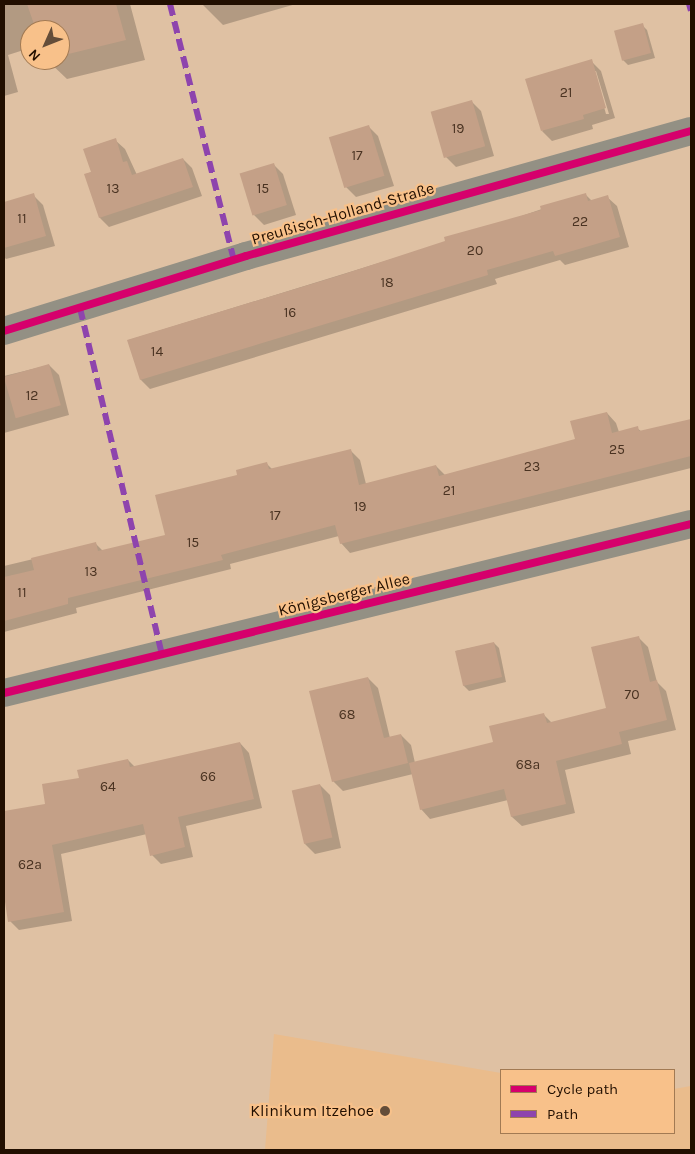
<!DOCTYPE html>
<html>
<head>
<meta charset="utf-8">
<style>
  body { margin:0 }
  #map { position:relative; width:695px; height:1154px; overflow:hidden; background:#dfc1a3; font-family:Karla,sans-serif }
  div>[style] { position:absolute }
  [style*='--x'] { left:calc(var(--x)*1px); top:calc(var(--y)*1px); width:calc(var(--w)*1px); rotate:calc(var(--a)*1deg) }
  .built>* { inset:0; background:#eabc8c }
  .shadow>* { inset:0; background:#0003 }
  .building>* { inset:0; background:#c4a087; transform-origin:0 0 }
  .minor>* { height:28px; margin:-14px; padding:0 14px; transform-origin:14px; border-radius:14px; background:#939084 }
  .quiet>* { height:6px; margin-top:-3px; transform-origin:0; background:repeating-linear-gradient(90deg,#8e44ad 0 12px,transparent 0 18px) }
  .cycleway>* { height:8px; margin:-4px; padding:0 4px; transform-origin:4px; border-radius:4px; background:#d6006c }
  .dots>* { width:14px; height:14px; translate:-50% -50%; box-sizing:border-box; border:2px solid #f8c18a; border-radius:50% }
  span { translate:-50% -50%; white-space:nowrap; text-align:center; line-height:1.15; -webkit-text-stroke:4.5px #f8c18a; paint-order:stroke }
  .number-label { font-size:14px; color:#4a3322 }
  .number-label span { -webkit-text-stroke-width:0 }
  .street-label { font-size:16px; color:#220f00 }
  .poi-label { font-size:16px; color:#220f00 }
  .right { translate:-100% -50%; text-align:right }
  .frame { position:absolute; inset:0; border:5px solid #220f00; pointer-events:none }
  .legend { position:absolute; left:500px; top:1069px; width:175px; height:65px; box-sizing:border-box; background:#f8c18a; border:1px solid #a27a53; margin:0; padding:6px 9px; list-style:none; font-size:15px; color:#220f00 }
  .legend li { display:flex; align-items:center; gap:10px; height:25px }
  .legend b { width:25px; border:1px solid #a27a53 }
  .north { position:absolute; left:20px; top:20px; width:50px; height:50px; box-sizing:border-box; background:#f8c18a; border:1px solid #a27a53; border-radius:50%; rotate:226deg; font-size:14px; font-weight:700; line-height:20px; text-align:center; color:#220f00 }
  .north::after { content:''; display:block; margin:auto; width:18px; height:22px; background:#644d39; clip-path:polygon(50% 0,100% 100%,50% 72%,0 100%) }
</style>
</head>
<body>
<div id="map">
  <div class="built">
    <div style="clip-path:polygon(274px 1034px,501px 1073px,501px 1133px,674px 1133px,674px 1089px,691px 1086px,691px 1150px,265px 1150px)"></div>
  </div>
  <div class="shadow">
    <div style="clip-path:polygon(4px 4px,130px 4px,145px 60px,67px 79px,47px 60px,60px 60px,60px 30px,30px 30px,30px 48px,8px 55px,18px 92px,4px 96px)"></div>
    <div style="clip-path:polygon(202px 4px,296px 4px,223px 25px)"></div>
    <div style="clip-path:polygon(642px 25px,647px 30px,655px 58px,628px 65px,623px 60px,616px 31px)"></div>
    <div style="clip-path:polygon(evenodd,591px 61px,601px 71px,615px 118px,592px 125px,593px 129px,552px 141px,542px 131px,591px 61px,594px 71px,596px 71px,609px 114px,606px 114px,594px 71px)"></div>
    <div style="clip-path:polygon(471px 101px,481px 111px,494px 156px,456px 167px,446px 157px)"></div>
    <div style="clip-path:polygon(368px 126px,378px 136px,394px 186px,356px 197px,346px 187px)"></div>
    <div style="clip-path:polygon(115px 140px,125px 149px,137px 175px,183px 159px,192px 168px,202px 196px,109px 227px,100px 218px,86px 174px,92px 172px)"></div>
    <div style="clip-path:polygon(273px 164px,283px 174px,296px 215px,264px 225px,254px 215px)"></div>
    <div style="clip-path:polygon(585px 194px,592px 201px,607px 197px,617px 206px,629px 247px,565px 265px,560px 260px,495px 279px,497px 284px,150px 389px,141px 380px,129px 340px,447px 242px)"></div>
    <div style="clip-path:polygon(33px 195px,43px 205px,55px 246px,6px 259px,4px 257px,4px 203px)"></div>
    <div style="clip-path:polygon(49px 365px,59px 375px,69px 415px,4px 433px,4px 376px)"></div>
    <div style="clip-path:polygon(607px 413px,616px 423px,619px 432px,637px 428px,642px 432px,691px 421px,691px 468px,350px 553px,341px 543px,339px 536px,230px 564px,231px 569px,76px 608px,77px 613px,4px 632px,4px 566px,96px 544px,103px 551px,166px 536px,239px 476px,267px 464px,273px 470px,350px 450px,360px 460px,366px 484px,436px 466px,445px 475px,576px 440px)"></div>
    <div style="clip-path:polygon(638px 637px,648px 647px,657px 682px,666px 691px,676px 730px,628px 741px,631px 754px,565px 770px,575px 813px,522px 826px,512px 817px,508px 800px,430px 819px,421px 809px,413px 774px,343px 791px,333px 781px,368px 678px,378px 688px,390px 738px,401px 735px,411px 745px,415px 763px,495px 743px,544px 715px,552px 723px,607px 709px)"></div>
    <div style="clip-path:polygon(494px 643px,499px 648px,506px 682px,469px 691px,464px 686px,456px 651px)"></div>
    <div style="clip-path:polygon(240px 743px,249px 753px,262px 808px,186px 826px,193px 857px,161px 864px,152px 855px,147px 834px,61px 854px,72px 921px,19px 930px,10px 921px,4px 888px,4px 812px,46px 805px,80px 779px,128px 760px,135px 767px)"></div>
    <div style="clip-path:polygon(320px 785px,330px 795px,341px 848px,315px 854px,305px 844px)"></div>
  </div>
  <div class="building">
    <div style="clip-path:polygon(27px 4px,116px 4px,126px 40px,60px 56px,60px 30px,36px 30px)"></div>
    <div style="left:643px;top:23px;width:31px;height:30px;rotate:75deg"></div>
    <div style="clip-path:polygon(592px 59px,606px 108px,583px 115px,584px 119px,541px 131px,525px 79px)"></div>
    <div style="left:472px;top:100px;width:48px;height:43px;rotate:74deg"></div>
    <div style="left:369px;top:125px;width:53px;height:42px;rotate:73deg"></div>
    <div style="clip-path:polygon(116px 138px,123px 162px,127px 161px,132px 175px,183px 158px,193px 187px,99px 218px,84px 174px,91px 172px,83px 149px)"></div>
    <div style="left:274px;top:163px;width:44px;height:36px;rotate:73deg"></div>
    <div style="clip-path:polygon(34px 193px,46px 236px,4px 248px,4px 202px)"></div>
    <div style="clip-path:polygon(586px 193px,588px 201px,608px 195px,620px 237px,555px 256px,553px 251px,487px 270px,488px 275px,140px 380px,127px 340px,338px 276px,445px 241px,444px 237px,541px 210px,540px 206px)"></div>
    <div style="left:49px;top:364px;width:43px;height:47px;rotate:74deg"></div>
    <div style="clip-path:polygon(607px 412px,612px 433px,638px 426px,639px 431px,691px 419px,691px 456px,340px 544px,335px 525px,221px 555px,223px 560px,68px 598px,68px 604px,4px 621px,4px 577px,34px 570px,31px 558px,96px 542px,98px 551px,165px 535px,155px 495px,237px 475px,236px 470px,267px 462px,269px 469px,351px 449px,359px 485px,436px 465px,439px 476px,575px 439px,570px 421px)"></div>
    <div style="clip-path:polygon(639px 636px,650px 682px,657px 680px,667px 720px,619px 732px,622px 744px,556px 761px,566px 804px,511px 817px,504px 789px,420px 810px,409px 763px,493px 742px,489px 726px,544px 713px,547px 723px,606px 708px,591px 647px)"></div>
    <div style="left:494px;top:642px;width:36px;height:40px;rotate:77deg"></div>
    <div style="clip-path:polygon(368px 677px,384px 738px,401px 734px,408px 763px,332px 782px,309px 691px)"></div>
    <div style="clip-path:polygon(240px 742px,254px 799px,178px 817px,185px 847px,150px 856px,143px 824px,52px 845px,64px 912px,8px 922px,4px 895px,4px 811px,45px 804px,42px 784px,79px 778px,77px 770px,128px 759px,130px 767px)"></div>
    <div style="left:320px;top:784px;width:55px;height:29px;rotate:77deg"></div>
  </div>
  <div class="minor">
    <div style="--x:4;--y:331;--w:253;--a:-17.2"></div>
    <div style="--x:246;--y:256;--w:462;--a:-15.7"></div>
    <div style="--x:4;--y:693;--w:707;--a:-13.82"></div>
  </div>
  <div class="quiet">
    <div style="--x:170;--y:4;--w:264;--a:76"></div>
    <div style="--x:689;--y:4;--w:7;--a:74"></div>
    <div style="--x:80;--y:308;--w:357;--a:76.7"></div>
  </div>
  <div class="cycleway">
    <div style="--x:4;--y:331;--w:253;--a:-17.2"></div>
    <div style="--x:246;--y:256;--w:462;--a:-15.7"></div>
    <div style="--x:4;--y:693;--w:707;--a:-13.82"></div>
  </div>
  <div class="dots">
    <div style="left:385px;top:1111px;background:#644d39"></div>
  </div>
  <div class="number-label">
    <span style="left:566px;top:93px">21</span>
    <span style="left:458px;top:129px">19</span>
    <span style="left:357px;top:156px">17</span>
    <span style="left:113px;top:189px">13</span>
    <span style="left:263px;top:189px">15</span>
    <span style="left:22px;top:219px">11</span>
    <span style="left:580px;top:222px">22</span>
    <span style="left:475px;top:251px">20</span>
    <span style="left:387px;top:283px">18</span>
    <span style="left:290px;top:313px">16</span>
    <span style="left:157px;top:352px">14</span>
    <span style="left:32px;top:396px">12</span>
    <span style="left:617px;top:450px">25</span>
    <span style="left:532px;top:467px">23</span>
    <span style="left:449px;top:491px">21</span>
    <span style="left:360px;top:507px">19</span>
    <span style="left:275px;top:516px">17</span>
    <span style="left:193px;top:543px">15</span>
    <span style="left:91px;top:572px">13</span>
    <span style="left:22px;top:593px">11</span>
    <span style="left:632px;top:695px">70</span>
    <span style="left:347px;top:715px">68</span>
    <span style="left:528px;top:765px">68a</span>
    <span style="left:208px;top:777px">66</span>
    <span style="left:108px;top:787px">64</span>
    <span style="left:30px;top:865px">62a</span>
  </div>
  <div class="street-label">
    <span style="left:343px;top:214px;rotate:-16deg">Preußisch-Holland-Straße</span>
    <span style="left:344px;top:595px;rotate:-14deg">Königsberger Allee</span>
  </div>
  <div class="poi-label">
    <span class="right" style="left:374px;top:1111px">Klinikum Itzehoe</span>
  </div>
  <div class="frame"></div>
  <ul class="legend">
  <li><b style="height:6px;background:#d6006c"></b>Cycle path</li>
  <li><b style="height:6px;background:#8e44ad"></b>Path</li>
  </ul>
  <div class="north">N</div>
</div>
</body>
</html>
